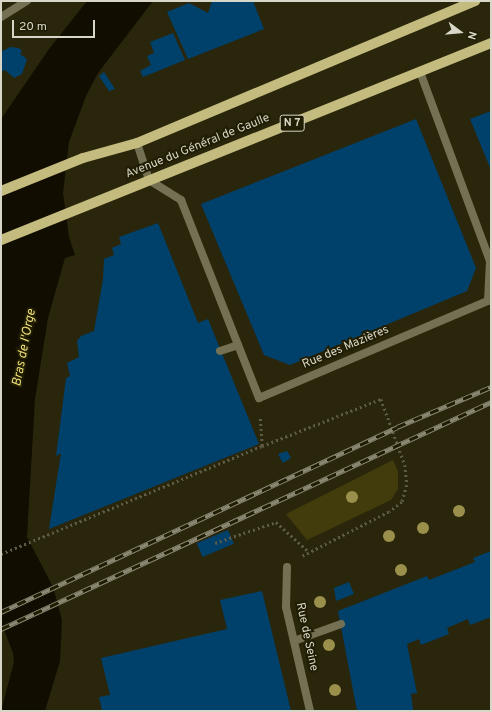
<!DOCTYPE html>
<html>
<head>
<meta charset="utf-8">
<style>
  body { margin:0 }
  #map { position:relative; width:492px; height:712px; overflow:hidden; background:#2a260c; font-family:Overpass,sans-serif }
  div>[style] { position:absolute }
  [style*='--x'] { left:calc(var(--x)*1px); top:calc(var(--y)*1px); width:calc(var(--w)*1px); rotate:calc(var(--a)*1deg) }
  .green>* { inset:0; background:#423b0c }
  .water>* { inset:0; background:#110d00 }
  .building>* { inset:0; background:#00416c; transform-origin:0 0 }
  .path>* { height:2.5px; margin-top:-1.25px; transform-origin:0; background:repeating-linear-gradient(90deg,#5f5c45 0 2px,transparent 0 5px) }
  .service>* { height:8px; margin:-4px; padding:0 4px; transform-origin:4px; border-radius:4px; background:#747053 }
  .minor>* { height:8px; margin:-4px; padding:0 4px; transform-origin:4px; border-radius:4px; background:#747053 }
  .primary>* { height:10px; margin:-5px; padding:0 5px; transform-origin:5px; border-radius:5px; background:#c4bb7e }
  .rail>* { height:4.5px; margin-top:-2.25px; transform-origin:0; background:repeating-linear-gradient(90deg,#211d03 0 9px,#8a8772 0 18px); box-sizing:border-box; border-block:1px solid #8a8772 }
  .trees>* { width:12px; height:12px; margin:-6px; border-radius:50%; background:#9a904c }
  span { translate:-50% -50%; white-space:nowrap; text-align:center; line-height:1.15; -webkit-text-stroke:4px #211d03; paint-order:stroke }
  .shield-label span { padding:1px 3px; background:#211d03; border:1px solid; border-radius:3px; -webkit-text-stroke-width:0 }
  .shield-label { font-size:11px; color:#d8d6c6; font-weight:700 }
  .street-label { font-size:12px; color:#d8d6c6 }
  .water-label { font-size:13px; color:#eedf78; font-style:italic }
  .frame { position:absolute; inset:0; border:2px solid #d8d6c6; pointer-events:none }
  .north { position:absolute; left:440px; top:12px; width:40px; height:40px; -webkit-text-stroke:3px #211d03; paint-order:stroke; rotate:106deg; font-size:11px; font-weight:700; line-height:16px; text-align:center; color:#d8d6c6 }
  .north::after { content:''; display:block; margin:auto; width:14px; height:18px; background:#d8d6c6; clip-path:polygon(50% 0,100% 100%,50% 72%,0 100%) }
  .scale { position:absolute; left:12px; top:20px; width:83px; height:18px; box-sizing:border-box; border:2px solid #d8d6c6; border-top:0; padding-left:5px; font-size:12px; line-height:14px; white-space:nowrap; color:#d8d6c6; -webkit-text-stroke:3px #211d03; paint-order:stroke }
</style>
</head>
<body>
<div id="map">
  <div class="green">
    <div style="clip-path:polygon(393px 460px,398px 471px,398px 489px,391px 500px,307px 540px,286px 514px)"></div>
  </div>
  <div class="water">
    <div style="clip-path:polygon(87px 1px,153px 1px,98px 73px,86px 96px,69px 142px,63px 193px,69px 237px,75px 255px,65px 258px,48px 318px,35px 399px,27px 537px,53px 587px,62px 620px,60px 661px,45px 711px,1px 711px,14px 662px,13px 653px,1px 622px,1px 119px,49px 49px)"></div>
  </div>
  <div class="building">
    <div style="clip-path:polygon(212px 1px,253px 1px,264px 29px,188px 59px,167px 12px,189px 3px,208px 13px)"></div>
    <div style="clip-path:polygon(173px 33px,185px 60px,143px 77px,140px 71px,151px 65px,147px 56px,154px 53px,150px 42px)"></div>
    <div style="clip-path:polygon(10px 47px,19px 48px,22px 51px,20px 54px,27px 59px,22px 74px,14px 78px,5px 70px,1px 72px,1px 52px)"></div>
    <div style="clip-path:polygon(104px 72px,115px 89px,109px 91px,99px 76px)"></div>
    <div style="clip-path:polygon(491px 111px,491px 170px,470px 119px)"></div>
    <div style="clip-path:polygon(416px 119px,476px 268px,467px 291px,290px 365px,264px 355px,201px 204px)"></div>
    <div style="clip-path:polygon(158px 223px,198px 323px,208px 319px,259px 444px,49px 529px,61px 453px,56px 456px,66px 378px,70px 376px,67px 363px,79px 357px,77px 341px,81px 336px,94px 331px,103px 279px,104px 259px,114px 255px,112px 248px,121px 244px,119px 237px)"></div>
    <div style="clip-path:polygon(287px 451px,291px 458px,283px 463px,278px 454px)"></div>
    <div style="left:228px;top:530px;width:15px;height:34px;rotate:67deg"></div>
    <div style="clip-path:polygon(491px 551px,491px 617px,470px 625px,468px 619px,447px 628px,449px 634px,421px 645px,419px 639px,407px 644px,417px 693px,411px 694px,413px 710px,357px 711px,338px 611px,427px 576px,429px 580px,475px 562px,473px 558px)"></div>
    <div style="clip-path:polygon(349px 582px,354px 594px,336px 601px,334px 588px)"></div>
    <div style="clip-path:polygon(262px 591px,291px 711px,102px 711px,99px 697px,110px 695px,101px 658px,227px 629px,220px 600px)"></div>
  </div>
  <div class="path">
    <div style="--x:262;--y:446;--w:128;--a:-21.6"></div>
    <div style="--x:381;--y:399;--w:70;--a:70"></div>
    <div style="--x:405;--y:465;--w:20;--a:84"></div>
    <div style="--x:407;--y:485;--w:18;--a:106"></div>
    <div style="--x:402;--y:502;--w:16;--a:142"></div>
    <div style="--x:389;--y:512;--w:99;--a:152.9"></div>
    <div style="--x:215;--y:543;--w:65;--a:-19"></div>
    <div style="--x:276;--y:522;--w:45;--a:42.3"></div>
    <div style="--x:1;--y:554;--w:282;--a:-22.5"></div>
    <div style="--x:262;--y:446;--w:30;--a:-94"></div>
  </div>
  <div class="service">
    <div style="--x:137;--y:143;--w:39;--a:72"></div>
    <div style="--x:149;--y:180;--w:38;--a:32"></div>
    <div style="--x:181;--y:200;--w:213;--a:68.5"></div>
    <div style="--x:259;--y:398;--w:249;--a:-23"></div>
    <div style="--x:488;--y:301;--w:40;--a:-87.1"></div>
    <div style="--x:490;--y:261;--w:202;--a:-110.3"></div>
    <div style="--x:220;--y:351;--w:19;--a:-18"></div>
    <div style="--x:287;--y:567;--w:40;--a:91.4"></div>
    <div style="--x:286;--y:607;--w:107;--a:77"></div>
    <div style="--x:294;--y:641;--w:50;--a:-19.9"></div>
  </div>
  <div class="minor">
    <div style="--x:1;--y:17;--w:31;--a:-32"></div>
  </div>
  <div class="primary">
    <div style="--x:1;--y:191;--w:88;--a:-21.9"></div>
    <div style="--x:83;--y:158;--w:56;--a:-15.5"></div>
    <div style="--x:137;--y:143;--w:367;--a:-22.8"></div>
    <div style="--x:1;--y:240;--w:528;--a:-21.9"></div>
  </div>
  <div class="rail">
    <div style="--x:1;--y:612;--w:437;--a:-25"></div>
    <div style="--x:397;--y:427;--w:102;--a:-23.1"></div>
    <div style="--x:1;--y:629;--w:540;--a:-24.86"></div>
  </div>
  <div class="trees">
    <div style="left:352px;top:497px"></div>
    <div style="left:459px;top:511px"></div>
    <div style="left:423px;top:528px"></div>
    <div style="left:389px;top:536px"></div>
    <div style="left:401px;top:570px"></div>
    <div style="left:320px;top:602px"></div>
    <div style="left:329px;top:645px"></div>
    <div style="left:335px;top:690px"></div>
  </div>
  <div class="shield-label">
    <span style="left:292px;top:123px">N 7</span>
  </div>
  <div class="street-label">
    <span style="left:198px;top:147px;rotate:-22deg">Avenue du Général de Gaulle</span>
    <span style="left:346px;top:348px;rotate:-23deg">Rue des Mazières</span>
    <span style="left:306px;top:637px;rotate:78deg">Rue de Seine</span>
  </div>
  <div class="water-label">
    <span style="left:25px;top:348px;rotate:-79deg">Bras de l'Orge</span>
  </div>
  <div class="frame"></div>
  <div class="north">N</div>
  <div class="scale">20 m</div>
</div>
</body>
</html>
